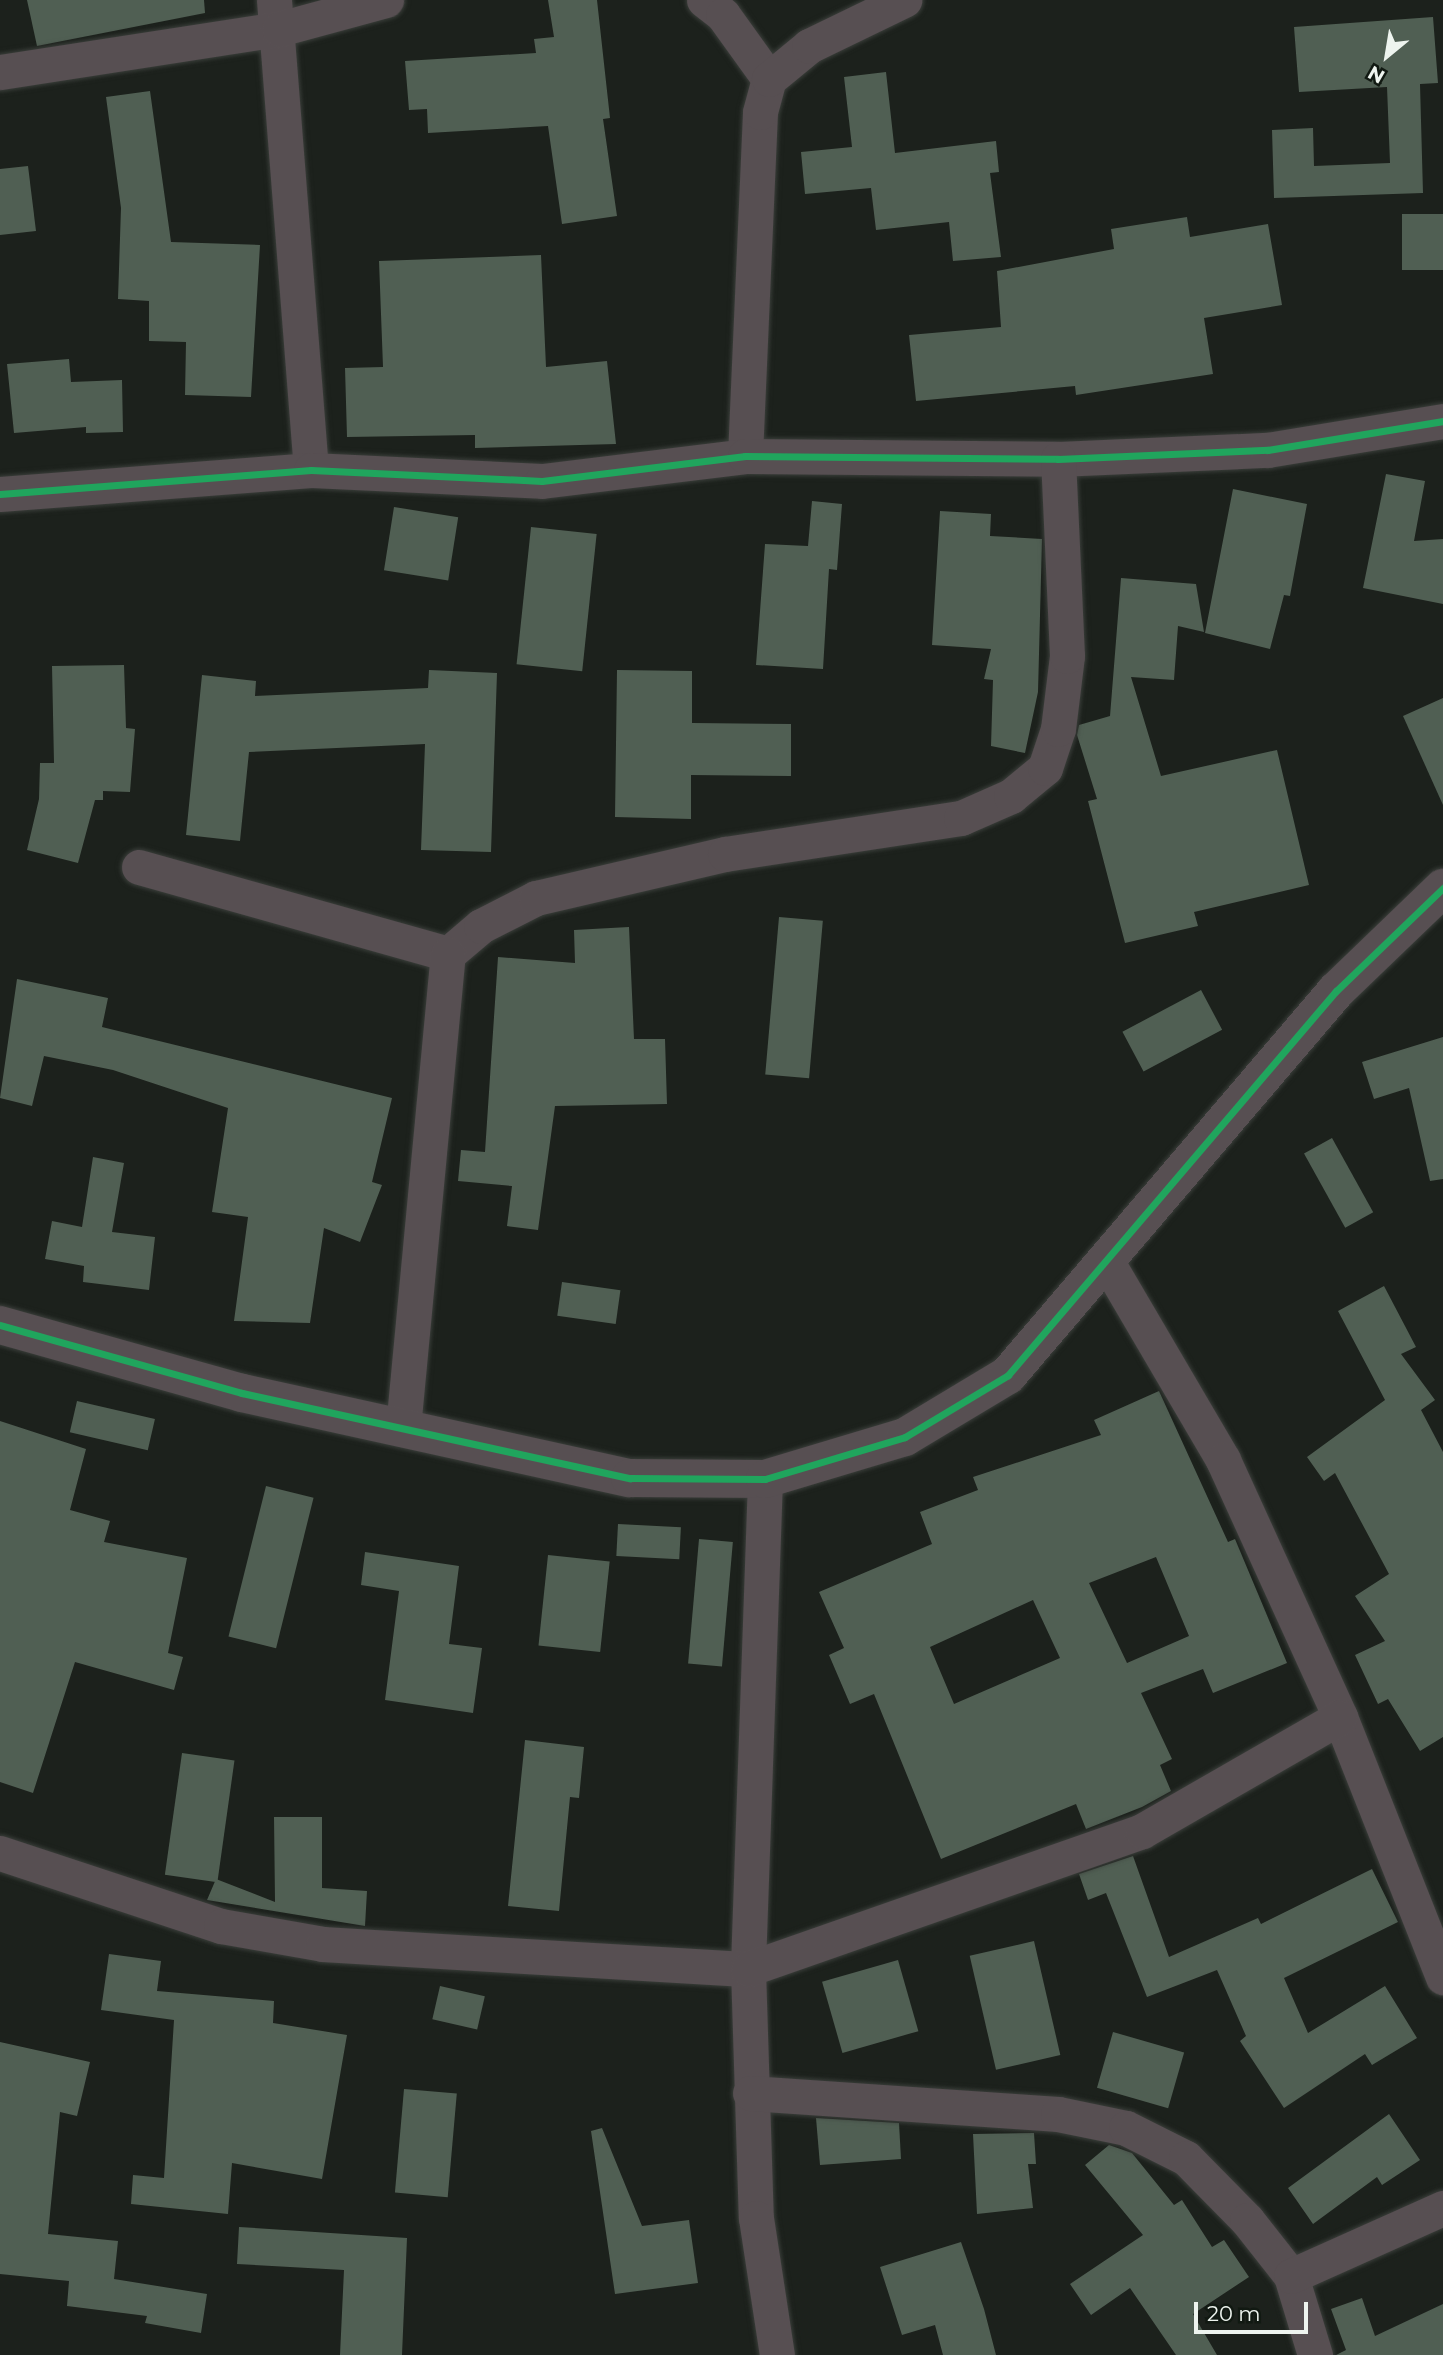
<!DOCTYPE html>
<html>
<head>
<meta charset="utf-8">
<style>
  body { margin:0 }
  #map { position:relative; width:1443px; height:2355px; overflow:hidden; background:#1c211c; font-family:Montserrat,sans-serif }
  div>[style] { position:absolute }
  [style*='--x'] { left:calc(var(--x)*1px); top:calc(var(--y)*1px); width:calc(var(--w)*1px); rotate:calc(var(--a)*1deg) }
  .building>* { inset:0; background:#505f53; transform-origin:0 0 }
  .roads { filter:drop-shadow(0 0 2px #3a3e3a) drop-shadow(0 0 2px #3a3e3a) }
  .minor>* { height:35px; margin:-17.5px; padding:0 17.5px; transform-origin:17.5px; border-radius:17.5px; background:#574f52 }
  .tertiary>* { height:38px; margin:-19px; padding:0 19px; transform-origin:19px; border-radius:19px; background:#574f52 }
  .cycleway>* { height:7px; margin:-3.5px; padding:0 3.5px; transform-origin:3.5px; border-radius:3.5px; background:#20a55d }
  span { translate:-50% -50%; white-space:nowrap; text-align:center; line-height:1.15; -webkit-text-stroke:7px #111912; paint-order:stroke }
  .north { position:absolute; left:1352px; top:21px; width:70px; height:70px; -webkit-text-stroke:5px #111912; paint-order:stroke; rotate:210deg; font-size:19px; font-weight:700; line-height:28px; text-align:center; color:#eef4ef }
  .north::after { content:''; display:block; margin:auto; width:24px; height:32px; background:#eef4ef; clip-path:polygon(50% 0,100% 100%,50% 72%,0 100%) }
  .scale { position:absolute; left:1194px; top:2302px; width:114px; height:32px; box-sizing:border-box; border:4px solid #eef4ef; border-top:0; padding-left:9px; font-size:21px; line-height:24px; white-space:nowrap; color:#eef4ef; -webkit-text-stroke:5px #111912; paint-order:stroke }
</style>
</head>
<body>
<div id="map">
  <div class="building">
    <div style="clip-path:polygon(27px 0,204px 0,205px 13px,37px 46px)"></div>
    <div style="clip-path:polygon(548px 0,597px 0,610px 118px,603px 119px,617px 216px,562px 224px,548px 126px,428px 133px,427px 109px,409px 110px,405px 61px,536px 53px,534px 39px,554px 37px)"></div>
    <div style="clip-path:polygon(1433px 17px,1438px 83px,1420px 84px,1423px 193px,1274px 198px,1272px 130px,1313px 128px,1314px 166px,1390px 163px,1387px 87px,1299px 92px,1294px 27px)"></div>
    <div style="clip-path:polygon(886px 72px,895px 153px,996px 141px,999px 172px,990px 173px,1001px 257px,953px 261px,949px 222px,876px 230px,871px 188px,805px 194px,801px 152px,852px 147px,844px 77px)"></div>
    <div style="clip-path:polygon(150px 91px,171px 242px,260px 245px,251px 397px,185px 395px,186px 342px,149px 341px,149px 301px,118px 299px,121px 208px,106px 97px)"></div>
    <div style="clip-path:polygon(28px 166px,36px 231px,0 235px,0 169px)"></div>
    <div style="left:1402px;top:214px;width:41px;height:56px"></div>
    <div style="clip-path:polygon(1187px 217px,1190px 237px,1268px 224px,1282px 305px,1204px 318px,1213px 374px,1076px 395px,1075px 386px,916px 401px,909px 335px,1001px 327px,997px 271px,1114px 249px,1111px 229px)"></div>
    <div style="clip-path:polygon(541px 255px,546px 367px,607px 361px,616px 444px,475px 448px,475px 435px,347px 437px,345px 368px,383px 367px,379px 261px)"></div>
    <div style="clip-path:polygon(69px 359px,71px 382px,122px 380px,123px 432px,86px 433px,86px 427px,14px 433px,7px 364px)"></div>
    <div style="clip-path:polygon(1386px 474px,1425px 481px,1414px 541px,1443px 539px,1443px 604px,1363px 588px)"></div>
    <div style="clip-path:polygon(1233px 489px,1307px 504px,1290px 596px,1284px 595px,1270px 649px,1205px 633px)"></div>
    <div style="clip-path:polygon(812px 501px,842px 504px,837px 570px,829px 569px,823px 669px,756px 665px,765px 544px,808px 546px)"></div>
    <div style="left:394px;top:507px;width:65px;height:64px;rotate:9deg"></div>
    <div style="clip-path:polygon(940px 511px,991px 514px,990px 536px,1042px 539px,1038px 692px,1025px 753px,991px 746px,993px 680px,984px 679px,991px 649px,932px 645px)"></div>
    <div style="left:531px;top:527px;width:66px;height:138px;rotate:6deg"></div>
    <div style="clip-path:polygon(1121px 578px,1196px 584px,1204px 632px,1178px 626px,1174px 680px,1131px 677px,1161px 776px,1277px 750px,1309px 885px,1194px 912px,1198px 926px,1125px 943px,1088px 801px,1097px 799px,1077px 735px,1079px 725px,1110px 716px)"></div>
    <div style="clip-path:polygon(124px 665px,126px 728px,135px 729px,130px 792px,103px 791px,103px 800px,95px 800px,78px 863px,27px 850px,39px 799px,40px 763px,54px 763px,52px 666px)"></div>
    <div style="clip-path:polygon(429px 670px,497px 673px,491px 852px,421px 850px,425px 744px,249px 752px,240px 841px,186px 835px,202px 675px,256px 681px,255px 696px,428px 688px)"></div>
    <div style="clip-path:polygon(617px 670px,692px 671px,692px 723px,791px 724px,791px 776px,691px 775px,691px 819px,615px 817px)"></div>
    <div style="clip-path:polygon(1443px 698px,1443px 805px,1403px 716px)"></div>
    <div style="left:779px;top:917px;width:44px;height:158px;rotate:5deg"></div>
    <div style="clip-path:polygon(629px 927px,634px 1039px,665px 1039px,667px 1104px,555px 1106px,538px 1230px,507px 1226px,512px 1186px,458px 1181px,461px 1150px,485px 1152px,498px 957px,575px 963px,574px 930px)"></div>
    <div style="clip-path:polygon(17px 979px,108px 998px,102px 1027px,392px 1098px,372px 1182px,382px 1185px,360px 1242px,324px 1228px,310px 1323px,234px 1321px,248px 1217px,212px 1212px,228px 1108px,113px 1070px,44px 1056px,32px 1106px,0 1098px)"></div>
    <div style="left:1201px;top:990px;width:45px;height:89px;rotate:62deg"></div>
    <div style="clip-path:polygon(1443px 1037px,1443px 1179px,1430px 1181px,1409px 1088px,1374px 1099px,1362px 1062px)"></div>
    <div style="left:1332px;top:1138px;width:85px;height:32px;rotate:61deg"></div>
    <div style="clip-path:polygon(93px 1157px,124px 1163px,112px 1232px,155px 1237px,149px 1290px,83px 1282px,84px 1266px,45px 1259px,52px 1221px,82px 1227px)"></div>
    <div style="left:562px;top:1282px;width:59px;height:34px;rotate:8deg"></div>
    <div style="clip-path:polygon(1384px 1286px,1416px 1347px,1401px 1354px,1435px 1400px,1421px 1410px,1443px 1452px,1443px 1737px,1420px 1751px,1388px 1699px,1378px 1704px,1355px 1655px,1385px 1641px,1355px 1596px,1389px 1574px,1335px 1473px,1324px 1481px,1307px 1457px,1385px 1400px,1338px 1311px)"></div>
    <div style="clip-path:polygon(evenodd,1159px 1391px,1228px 1542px,1235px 1539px,1287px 1663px,1213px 1693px,1203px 1669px,1141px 1693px,1172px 1759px,1160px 1765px,1171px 1791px,1142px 1807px,1086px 1829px,1076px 1804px,941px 1859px,874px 1694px,850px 1704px,829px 1655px,844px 1648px,819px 1592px,932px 1544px,920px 1512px,978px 1490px,973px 1477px,1101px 1435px,1094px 1420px,1159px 1391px,1156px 1557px,1189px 1636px,1127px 1663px,1089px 1583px,1156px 1557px,1159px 1391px,1033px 1600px,1060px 1658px,954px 1704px,930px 1647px,1033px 1600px)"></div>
    <div style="left:77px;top:1401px;width:80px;height:32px;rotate:13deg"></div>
    <div style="clip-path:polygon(0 1421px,86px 1449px,70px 1510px,110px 1521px,104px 1542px,187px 1558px,168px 1653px,183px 1657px,174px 1690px,75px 1662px,33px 1793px,0 1782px)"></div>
    <div style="left:266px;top:1486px;width:49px;height:155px;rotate:14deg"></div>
    <div style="left:618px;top:1524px;width:63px;height:32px;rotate:3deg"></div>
    <div style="left:699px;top:1539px;width:34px;height:125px;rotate:5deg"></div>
    <div style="clip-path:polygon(365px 1552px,459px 1566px,449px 1644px,482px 1648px,473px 1713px,385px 1700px,399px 1591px,361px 1585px)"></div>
    <div style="left:548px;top:1555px;width:62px;height:91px;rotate:6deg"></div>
    <div style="clip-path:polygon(525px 1740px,584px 1747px,579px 1798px,570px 1797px,559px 1911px,508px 1906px)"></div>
    <div style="left:182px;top:1753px;width:53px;height:123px;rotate:8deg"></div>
    <div style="clip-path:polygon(274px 1817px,322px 1817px,322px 1888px,367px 1891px,365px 1926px,207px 1900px,216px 1879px,275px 1902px)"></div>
    <div style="clip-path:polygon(1133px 1856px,1169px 1957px,1258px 1918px,1261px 1924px,1372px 1869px,1398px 1922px,1284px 1978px,1308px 2033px,1385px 1986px,1417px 2038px,1372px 2065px,1365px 2054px,1284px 2108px,1240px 2041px,1246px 2036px,1217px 1970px,1147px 1997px,1106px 1893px,1088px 1900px,1079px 1874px)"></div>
    <div style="left:1034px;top:1941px;width:117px;height:66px;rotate:77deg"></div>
    <div style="clip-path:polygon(109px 1954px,161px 1961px,157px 1991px,274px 2001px,273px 2023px,347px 2035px,322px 2179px,232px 2163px,228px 2214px,131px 2204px,133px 2175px,164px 2178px,174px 2020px,101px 2010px)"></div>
    <div style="left:898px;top:1960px;width:74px;height:79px;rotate:74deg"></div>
    <div style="left:440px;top:1986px;width:46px;height:34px;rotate:13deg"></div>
    <div style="left:1113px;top:2032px;width:74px;height:58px;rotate:16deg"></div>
    <div style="clip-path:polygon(0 2042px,90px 2062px,77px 2116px,60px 2112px,48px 2234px,118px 2241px,114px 2279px,207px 2294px,201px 2333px,145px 2323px,147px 2316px,67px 2306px,69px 2281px,0 2274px)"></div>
    <div style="left:404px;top:2089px;width:53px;height:104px;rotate:5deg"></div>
    <div style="clip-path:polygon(1389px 2114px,1420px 2160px,1382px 2185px,1377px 2177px,1313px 2224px,1288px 2188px)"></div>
    <div style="clip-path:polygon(816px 2118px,899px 2123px,901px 2159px,820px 2165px)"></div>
    <div style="clip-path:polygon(602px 2128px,642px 2226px,689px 2220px,698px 2283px,615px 2294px,591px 2131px)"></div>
    <div style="clip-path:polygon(1034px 2133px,1036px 2164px,1028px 2164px,1033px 2208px,977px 2214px,973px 2134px)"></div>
    <div style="clip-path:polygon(1109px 2145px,1132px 2153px,1174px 2205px,1182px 2200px,1212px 2247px,1224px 2240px,1249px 2277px,1193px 2314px,1217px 2355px,1176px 2355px,1130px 2288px,1091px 2315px,1070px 2284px,1143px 2235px,1085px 2165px)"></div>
    <div style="clip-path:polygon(239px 2227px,407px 2238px,402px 2355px,340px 2355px,344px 2270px,237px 2264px)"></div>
    <div style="clip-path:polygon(961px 2242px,984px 2309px,996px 2355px,943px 2355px,935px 2325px,902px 2335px,880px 2267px)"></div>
    <div style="clip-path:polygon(1362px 2298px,1375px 2336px,1443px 2304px,1443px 2355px,1336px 2355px,1346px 2350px,1331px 2309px)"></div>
  </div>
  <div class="roads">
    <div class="minor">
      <div style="--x:274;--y:0;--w:471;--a:85.5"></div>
      <div style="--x:704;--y:0;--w:24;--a:38"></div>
      <div style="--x:723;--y:15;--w:79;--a:54.3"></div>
      <div style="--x:0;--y:72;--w:282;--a:-8.8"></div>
      <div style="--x:279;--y:29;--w:111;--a:-15.2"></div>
      <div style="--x:745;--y:456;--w:344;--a:-87.5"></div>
      <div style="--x:760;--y:112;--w:34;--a:-75"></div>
      <div style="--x:769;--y:79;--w:52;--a:-39.5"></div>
      <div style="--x:809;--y:46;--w:106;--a:-25.8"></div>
      <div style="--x:0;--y:494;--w:312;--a:-4.4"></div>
      <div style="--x:311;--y:470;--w:231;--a:2.7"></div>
      <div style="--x:542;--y:481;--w:205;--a:-7"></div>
      <div style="--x:745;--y:456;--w:313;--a:0.5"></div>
      <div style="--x:1058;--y:459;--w:210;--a:-2.5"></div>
      <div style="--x:1268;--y:450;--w:177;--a:-9.4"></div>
      <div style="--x:139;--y:867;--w:321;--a:15.7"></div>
      <div style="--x:448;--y:954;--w:43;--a:-40.3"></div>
      <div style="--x:481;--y:926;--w:62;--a:-27"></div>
      <div style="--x:536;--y:898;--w:194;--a:-13.1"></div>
      <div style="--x:725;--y:854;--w:239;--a:-8.7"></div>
      <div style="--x:961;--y:818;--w:55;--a:-23.7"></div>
      <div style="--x:1011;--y:796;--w:44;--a:-39.5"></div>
      <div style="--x:1045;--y:768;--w:41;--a:-71.6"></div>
      <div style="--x:1058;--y:729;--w:74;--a:-83"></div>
      <div style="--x:1067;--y:656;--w:197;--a:-92.6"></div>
      <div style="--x:1107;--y:1262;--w:229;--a:59.6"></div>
      <div style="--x:1223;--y:1460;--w:282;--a:65.5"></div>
      <div style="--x:1340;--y:1717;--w:280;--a:68.4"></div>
      <div style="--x:403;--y:1428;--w:476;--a:-84.6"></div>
      <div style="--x:765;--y:1479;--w:490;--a:92"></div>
      <div style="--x:748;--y:1969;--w:249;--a:88.2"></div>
      <div style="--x:756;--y:2218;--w:139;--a:81.3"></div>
      <div style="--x:0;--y:1853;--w:233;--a:18.3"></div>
      <div style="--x:221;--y:1926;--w:104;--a:10"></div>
      <div style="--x:323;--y:1944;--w:426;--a:3.4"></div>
      <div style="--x:748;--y:1969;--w:417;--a:-19.3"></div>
      <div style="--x:1142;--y:1831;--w:228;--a:-29.9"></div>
      <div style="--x:750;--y:2093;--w:309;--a:3.9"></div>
      <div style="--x:1058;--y:2114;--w:69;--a:11.6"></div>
      <div style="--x:1126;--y:2128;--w:67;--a:26.6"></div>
      <div style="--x:1186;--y:2158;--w:87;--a:45.5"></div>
      <div style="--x:1247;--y:2220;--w:71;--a:51.8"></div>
      <div style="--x:1291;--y:2276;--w:83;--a:73.1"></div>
      <div style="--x:1291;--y:2276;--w:167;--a:-24.1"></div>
    </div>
    <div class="tertiary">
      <div style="--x:0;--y:1325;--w:251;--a:15.7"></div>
      <div style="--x:242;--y:1393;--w:397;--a:12.4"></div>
      <div style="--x:630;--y:1478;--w:135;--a:0.4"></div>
      <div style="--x:765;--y:1479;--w:146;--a:-16.7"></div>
      <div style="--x:905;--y:1437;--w:120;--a:-31"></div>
      <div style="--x:1008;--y:1375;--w:505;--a:-49.5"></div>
      <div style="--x:1336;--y:991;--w:149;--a:-43.9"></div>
    </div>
  </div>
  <div class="cycleway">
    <div style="--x:0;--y:494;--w:312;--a:-4.4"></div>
    <div style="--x:311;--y:470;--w:231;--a:2.7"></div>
    <div style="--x:542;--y:481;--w:205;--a:-7"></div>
    <div style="--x:745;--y:456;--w:313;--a:0.5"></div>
    <div style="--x:1058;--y:459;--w:210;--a:-2.5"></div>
    <div style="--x:1268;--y:450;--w:177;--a:-9.4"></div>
    <div style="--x:0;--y:1325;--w:251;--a:15.7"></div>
    <div style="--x:242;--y:1393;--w:397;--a:12.4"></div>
    <div style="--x:630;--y:1478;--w:135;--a:0.4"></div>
    <div style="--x:765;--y:1479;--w:146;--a:-16.7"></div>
    <div style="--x:905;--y:1437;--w:120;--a:-31"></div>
    <div style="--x:1008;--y:1375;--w:505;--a:-49.5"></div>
    <div style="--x:1336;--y:991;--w:149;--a:-43.9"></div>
  </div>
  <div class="north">N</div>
  <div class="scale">20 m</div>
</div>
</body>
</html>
